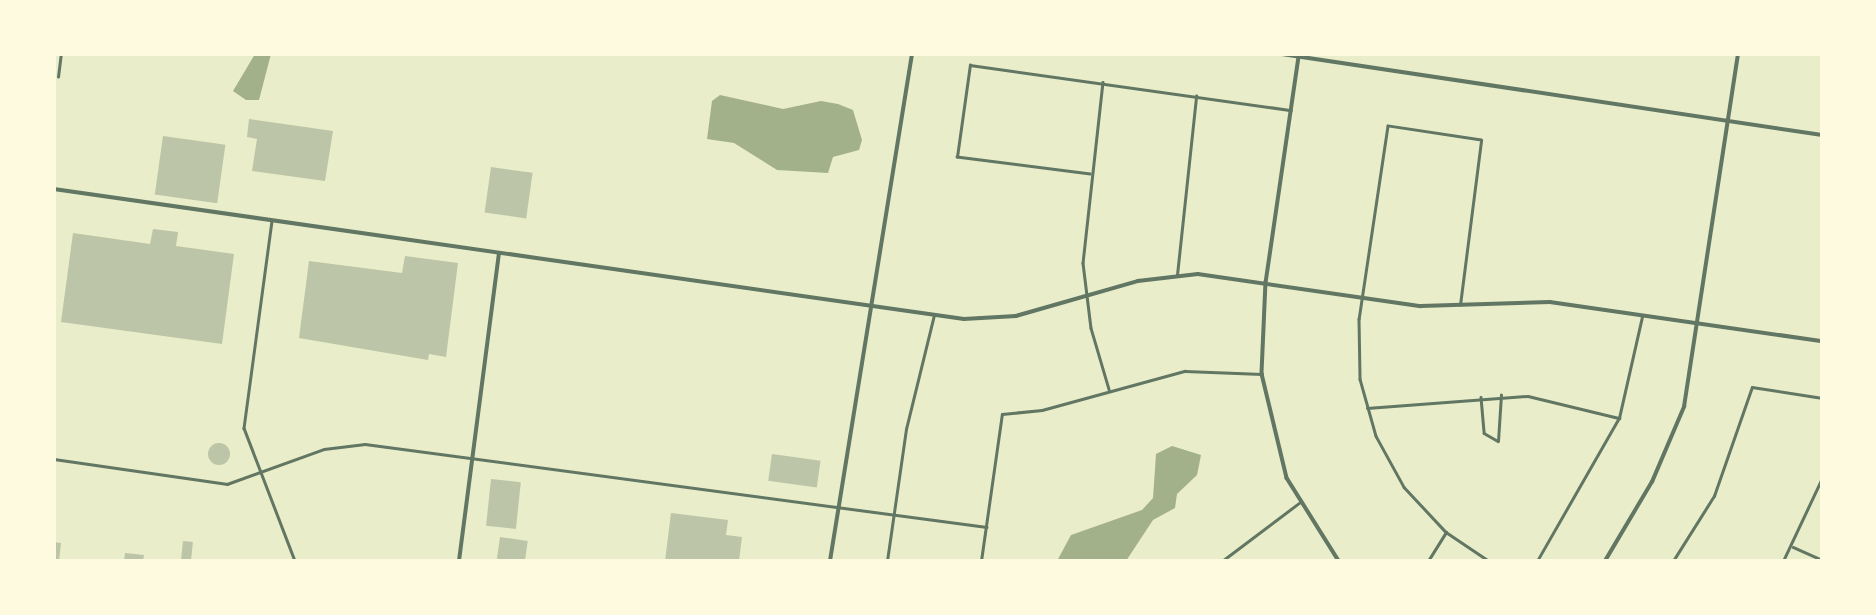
<!DOCTYPE html>
<html>
<head>
<meta charset="utf-8">
<style>
  body { margin:0 }
  #map { position:relative; width:1876px; height:615px; overflow:hidden; background:#e9edc9; font-family:Commissioner,sans-serif }
  div>[style] { position:absolute }
  [style*='--x'] { left:calc(var(--x)*1px); top:calc(var(--y)*1px); width:calc(var(--w)*1px); rotate:calc(var(--a)*1deg) }
  .water>* { inset:0; background:#a3b18a }
  .building>* { inset:0; background:#bcc5a7; transform-origin:0 0 }
  .round { border-radius:50% }
  .minor>* { height:2.5px; margin:-1.25px; padding:0 1.25px; transform-origin:1.25px; border-radius:1.25px; background:#617663 }
  .tertiary>* { height:3.5px; margin:-1.75px; padding:0 1.75px; transform-origin:1.75px; border-radius:1.75px; background:#617663 }
  span { translate:-50% -50%; white-space:nowrap; text-align:center; line-height:1.15; -webkit-text-stroke:5px #fefae0; paint-order:stroke }
  .frame { position:absolute; inset:0; border:56px solid #fefae0; pointer-events:none }
</style>
</head>
<body>
<div id="map">
  <div class="water">
    <div style="clip-path:polygon(255px 54px,271px 54px,259px 100px,246px 100px,233px 91px)"></div>
    <div style="clip-path:polygon(720px 95px,783px 109px,821px 101px,838px 104px,853px 110px,862px 140px,859px 150px,833px 157px,828px 173px,777px 170px,734px 143px,707px 139px,712px 101px)"></div>
    <div style="clip-path:polygon(1172px 446px,1201px 455px,1197px 475px,1177px 494px,1175px 508px,1153px 520px,1126px 561px,1057px 561px,1071px 535px,1142px 510px,1153px 498px,1156px 454px)"></div>
  </div>
  <div class="building">
    <div style="clip-path:polygon(249px 119px,333px 131px,325px 181px,252px 171px,257px 139px,247px 137px)"></div>
    <div style="left:163px;top:136px;width:63px;height:59px;rotate:8deg"></div>
    <div style="left:491px;top:167px;width:42px;height:46px;rotate:8deg"></div>
    <div style="clip-path:polygon(153px 229px,178px 232px,176px 246px,234px 254px,222px 344px,61px 322px,73px 233px,150px 244px)"></div>
    <div style="clip-path:polygon(405px 256px,458px 263px,446px 357px,429px 354px,428px 360px,299px 338px,309px 261px,402px 273px)"></div>
    <div class="round" style="left:208px;top:443px;width:22px;height:22px"></div>
    <div style="left:772px;top:454px;width:49px;height:27px;rotate:8deg"></div>
    <div style="left:491px;top:479px;width:30px;height:47px;rotate:6deg"></div>
    <div style="clip-path:polygon(671px 513px,728px 520px,726px 535px,742px 537px,739px 561px,665px 561px)"></div>
    <div style="left:500px;top:537px;width:28px;height:22px;rotate:8deg"></div>
    <div style="left:183px;top:541px;width:10px;height:20px;rotate:6deg"></div>
    <div style="clip-path:polygon(54px 542px,61px 543px,59px 561px,54px 561px)"></div>
    <div style="clip-path:polygon(125px 553px,144px 555px,143px 561px,124px 561px)"></div>
  </div>
  <div class="minor">
    <div style="--x:58;--y:77;--w:23;--a:-83"></div>
    <div style="--x:1103;--y:82;--w:182;--a:96.3"></div>
    <div style="--x:1083;--y:263;--w:65;--a:83"></div>
    <div style="--x:1091;--y:328;--w:64;--a:73.6"></div>
    <div style="--x:1090;--y:174;--w:134;--a:-172.7"></div>
    <div style="--x:957;--y:157;--w:93;--a:-82"></div>
    <div style="--x:970;--y:65;--w:324;--a:8"></div>
    <div style="--x:272;--y:221;--w:209;--a:97.7"></div>
    <div style="--x:244;--y:428;--w:142;--a:69"></div>
    <div style="--x:1177;--y:275;--w:180;--a:-83.9"></div>
    <div style="--x:1460;--y:305;--w:166;--a:-82.7"></div>
    <div style="--x:1481;--y:140;--w:94;--a:-171.4"></div>
    <div style="--x:1388;--y:126;--w:195;--a:98.5"></div>
    <div style="--x:1359;--y:319;--w:60;--a:89"></div>
    <div style="--x:1360;--y:379;--w:59;--a:74.3"></div>
    <div style="--x:1376;--y:436;--w:58;--a:61.2"></div>
    <div style="--x:1404;--y:487;--w:62;--a:47"></div>
    <div style="--x:1446;--y:532;--w:52;--a:34"></div>
    <div style="--x:1481;--y:397;--w:36;--a:85"></div>
    <div style="--x:1484;--y:433;--w:16;--a:30"></div>
    <div style="--x:1498;--y:441;--w:46;--a:-86.3"></div>
    <div style="--x:1367;--y:408;--w:161;--a:-4.3"></div>
    <div style="--x:1528;--y:396;--w:94;--a:13.6"></div>
    <div style="--x:54;--y:459;--w:175;--a:8.2"></div>
    <div style="--x:227;--y:484;--w:103;--a:-19.8"></div>
    <div style="--x:324;--y:449;--w:41;--a:-7"></div>
    <div style="--x:365;--y:444;--w:627;--a:7.61"></div>
    <div style="--x:1793;--y:547;--w:32;--a:24"></div>
    <div style="--x:887;--y:561;--w:133;--a:-81.8"></div>
    <div style="--x:906;--y:429;--w:117;--a:-76.2"></div>
    <div style="--x:981;--y:561;--w:148;--a:-81.9"></div>
    <div style="--x:1002;--y:414;--w:40;--a:-5.7"></div>
    <div style="--x:1042;--y:410;--w:148;--a:-15.3"></div>
    <div style="--x:1185;--y:371;--w:77;--a:2.2"></div>
    <div style="--x:1222;--y:561;--w:96;--a:-37"></div>
    <div style="--x:1428;--y:561;--w:34;--a:-58"></div>
    <div style="--x:1537;--y:561;--w:165;--a:-60.2"></div>
    <div style="--x:1619;--y:418;--w:104;--a:-77.2"></div>
    <div style="--x:1673;--y:561;--w:77;--a:-57.8"></div>
    <div style="--x:1714;--y:496;--w:115;--a:-70.8"></div>
    <div style="--x:1752;--y:387;--w:71;--a:8.9"></div>
    <div style="--x:1783;--y:561;--w:92;--a:-64.8"></div>
  </div>
  <div class="tertiary">
    <div style="--x:1282;--y:54;--w:546;--a:8.53"></div>
    <div style="--x:1299;--y:57;--w:227;--a:98.3"></div>
    <div style="--x:1266;--y:282;--w:92;--a:92.5"></div>
    <div style="--x:1262;--y:374;--w:107;--a:76.5"></div>
    <div style="--x:1287;--y:478;--w:98;--a:57.9"></div>
    <div style="--x:54;--y:189;--w:919;--a:8.13"></div>
    <div style="--x:964;--y:319;--w:52;--a:-3.3"></div>
    <div style="--x:1016;--y:316;--w:127;--a:-16"></div>
    <div style="--x:1138;--y:281;--w:60;--a:-6.7"></div>
    <div style="--x:1198;--y:274;--w:225;--a:8.2"></div>
    <div style="--x:1421;--y:306;--w:129;--a:-1.8"></div>
    <div style="--x:1550;--y:302;--w:275;--a:8.2"></div>
    <div style="--x:459;--y:561;--w:310;--a:-82.6"></div>
    <div style="--x:830;--y:561;--w:514;--a:-80.81"></div>
    <div style="--x:1605;--y:561;--w:92;--a:-59.3"></div>
    <div style="--x:1652;--y:482;--w:82;--a:-66.9"></div>
    <div style="--x:1684;--y:407;--w:357;--a:-81.3"></div>
  </div>
  <div class="frame"></div>
</div>
</body>
</html>
